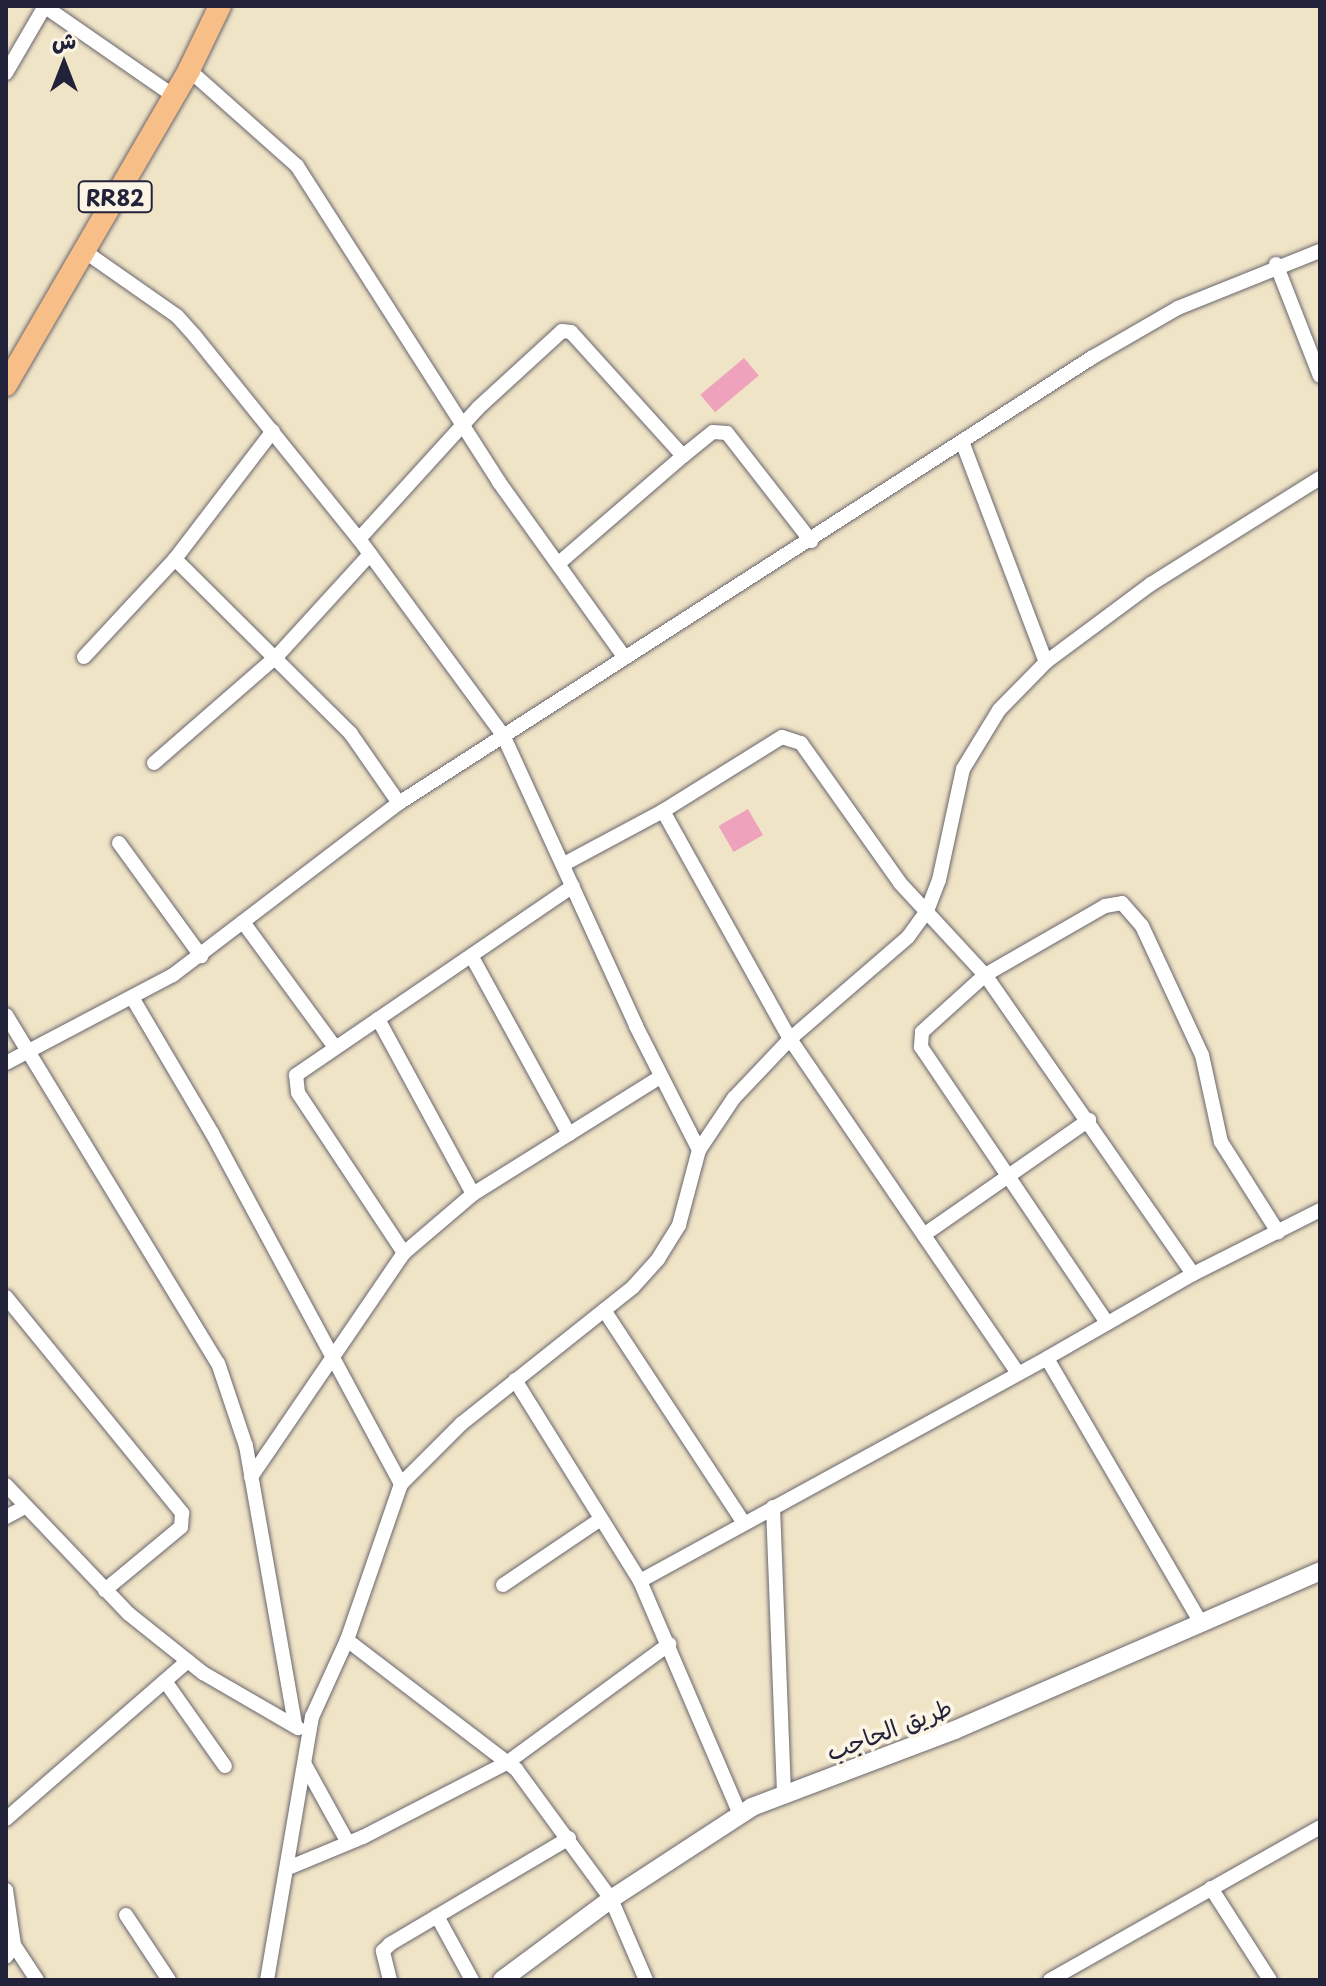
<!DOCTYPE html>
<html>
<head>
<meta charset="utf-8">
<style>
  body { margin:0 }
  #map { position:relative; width:1326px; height:1986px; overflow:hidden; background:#f0e4c7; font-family:"Playpen Sans","Playpen Sans Arabic",sans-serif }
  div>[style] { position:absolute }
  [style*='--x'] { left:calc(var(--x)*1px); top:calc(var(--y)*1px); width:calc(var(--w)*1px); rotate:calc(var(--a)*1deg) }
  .building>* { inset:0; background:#eea2bb; transform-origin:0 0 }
  .roads { filter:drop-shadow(0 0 2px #6a666c) drop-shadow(0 0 2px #6a666c) }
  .minor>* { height:14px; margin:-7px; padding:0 7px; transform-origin:7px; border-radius:7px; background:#fff }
  .tertiary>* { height:18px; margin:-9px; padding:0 9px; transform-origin:9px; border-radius:9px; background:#fff }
  .primary>* { height:22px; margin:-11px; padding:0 11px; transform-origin:11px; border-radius:11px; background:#f7be87 }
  span { translate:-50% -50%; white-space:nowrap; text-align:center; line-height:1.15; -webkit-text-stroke:8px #fcf5e5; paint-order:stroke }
  .shield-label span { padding:2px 6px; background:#fcf5e5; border:2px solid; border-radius:6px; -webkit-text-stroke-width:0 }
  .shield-label { font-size:22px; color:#22223b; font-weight:700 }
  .street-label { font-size:24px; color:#22223b }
  .frame { position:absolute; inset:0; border:8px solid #22223b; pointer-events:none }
  .north { position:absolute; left:24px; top:24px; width:80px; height:80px; -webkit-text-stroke:6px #fcf5e5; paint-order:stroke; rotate:0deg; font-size:22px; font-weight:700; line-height:32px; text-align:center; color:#22223b }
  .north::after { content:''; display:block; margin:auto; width:28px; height:36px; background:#22223b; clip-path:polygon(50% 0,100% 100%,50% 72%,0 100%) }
</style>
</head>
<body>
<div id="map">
  <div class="building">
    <div style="left:744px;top:358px;width:23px;height:57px;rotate:50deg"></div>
    <div style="left:748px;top:809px;width:30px;height:34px;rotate:60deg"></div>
  </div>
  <div class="roads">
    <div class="minor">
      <div style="--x:44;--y:6;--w:158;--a:34.7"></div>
      <div style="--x:189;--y:70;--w:144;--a:41.6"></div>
      <div style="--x:297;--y:166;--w:375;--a:57.4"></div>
      <div style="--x:499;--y:482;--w:213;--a:54.4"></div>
      <div style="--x:6;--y:73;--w:78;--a:-59.8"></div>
      <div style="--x:84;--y:251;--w:113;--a:35"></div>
      <div style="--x:177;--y:316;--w:27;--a:48"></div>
      <div style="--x:195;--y:336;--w:261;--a:51.1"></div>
      <div style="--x:359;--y:539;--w:243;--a:53.7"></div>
      <div style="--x:503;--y:735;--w:320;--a:65.4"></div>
      <div style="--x:636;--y:1026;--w:139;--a:63.1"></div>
      <div style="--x:1276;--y:264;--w:120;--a:68.6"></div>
      <div style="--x:963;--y:444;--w:233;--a:69.2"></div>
      <div style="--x:683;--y:456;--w:38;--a:-39"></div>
      <div style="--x:713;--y:432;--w:14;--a:4"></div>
      <div style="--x:727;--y:433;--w:137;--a:52.1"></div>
      <div style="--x:359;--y:539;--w:177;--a:-47.7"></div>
      <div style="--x:478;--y:408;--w:114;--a:-42.5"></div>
      <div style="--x:562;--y:331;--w:9;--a:6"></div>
      <div style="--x:571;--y:332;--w:167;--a:47.9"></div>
      <div style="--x:683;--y:456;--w:164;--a:139.2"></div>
      <div style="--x:175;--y:559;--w:248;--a:44.8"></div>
      <div style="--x:351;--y:734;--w:84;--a:55.2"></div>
      <div style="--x:84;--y:657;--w:134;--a:-47.1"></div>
      <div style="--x:175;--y:559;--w:161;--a:-52.6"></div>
      <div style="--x:154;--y:763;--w:163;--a:-41"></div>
      <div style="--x:277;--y:656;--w:138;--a:-47.6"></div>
      <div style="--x:663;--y:811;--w:140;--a:-31.9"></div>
      <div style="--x:782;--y:737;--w:20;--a:18"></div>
      <div style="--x:801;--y:743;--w:171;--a:54.7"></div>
      <div style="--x:900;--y:883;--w:125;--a:47.3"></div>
      <div style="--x:985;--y:975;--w:85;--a:137.9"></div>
      <div style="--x:922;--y:1032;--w:15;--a:94"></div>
      <div style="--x:921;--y:1047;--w:333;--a:56"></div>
      <div style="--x:119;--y:843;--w:140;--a:54"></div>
      <div style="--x:564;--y:864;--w:112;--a:-28.2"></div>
      <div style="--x:663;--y:811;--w:261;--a:60.9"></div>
      <div style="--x:790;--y:1039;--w:404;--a:55.7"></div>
      <div style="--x:243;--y:922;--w:154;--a:53.7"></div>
      <div style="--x:472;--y:957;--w:202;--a:61.3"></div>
      <div style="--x:133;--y:999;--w:156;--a:59.5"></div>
      <div style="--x:212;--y:1133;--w:399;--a:61.7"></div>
      <div style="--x:6;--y:1015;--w:407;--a:58.7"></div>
      <div style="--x:218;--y:1363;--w:88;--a:71.4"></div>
      <div style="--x:246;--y:1446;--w:282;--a:80"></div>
      <div style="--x:378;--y:1019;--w:199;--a:61.5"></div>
      <div style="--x:6;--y:1063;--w:189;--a:-27.8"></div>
      <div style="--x:173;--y:975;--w:284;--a:-37.3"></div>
      <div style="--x:399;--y:803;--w:825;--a:-32.73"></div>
      <div style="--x:1093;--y:357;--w:98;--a:-30"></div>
      <div style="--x:1178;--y:308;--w:153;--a:-21.9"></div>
      <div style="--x:925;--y:1234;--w:200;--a:-34.8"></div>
      <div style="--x:404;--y:1253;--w:192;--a:-123.5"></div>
      <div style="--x:298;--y:1093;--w:18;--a:-96"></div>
      <div style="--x:296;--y:1075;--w:335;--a:-34.3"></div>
      <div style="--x:1193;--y:1274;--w:364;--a:-124.8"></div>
      <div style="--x:985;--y:975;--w:138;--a:-29.9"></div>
      <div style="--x:1105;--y:906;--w:17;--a:-10"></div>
      <div style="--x:1122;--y:903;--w:30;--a:49"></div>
      <div style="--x:1142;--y:926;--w:142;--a:65.1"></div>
      <div style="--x:1202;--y:1055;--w:89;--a:77.7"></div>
      <div style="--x:1221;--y:1142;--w:107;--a:57.7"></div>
      <div style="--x:6;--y:1297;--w:279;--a:50.8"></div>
      <div style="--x:182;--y:1513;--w:14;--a:94"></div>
      <div style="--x:181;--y:1527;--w:99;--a:140.3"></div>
      <div style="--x:604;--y:1310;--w:254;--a:56.7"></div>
      <div style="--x:515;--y:1380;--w:237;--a:58.1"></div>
      <div style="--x:640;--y:1581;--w:254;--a:66.8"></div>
      <div style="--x:251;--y:1477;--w:271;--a:-55.7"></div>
      <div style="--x:404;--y:1253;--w:91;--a:-40.5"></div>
      <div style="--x:473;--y:1194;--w:221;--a:-32"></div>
      <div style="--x:6;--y:1485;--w:178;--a:46.4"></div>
      <div style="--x:129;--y:1614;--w:95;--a:38.6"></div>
      <div style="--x:203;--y:1673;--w:110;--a:30.1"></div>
      <div style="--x:773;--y:1507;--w:286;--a:87.8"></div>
      <div style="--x:6;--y:1517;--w:21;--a:-28"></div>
      <div style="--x:640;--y:1581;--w:464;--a:-28.7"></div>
      <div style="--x:503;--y:1585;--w:118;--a:-34"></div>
      <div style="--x:1201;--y:1623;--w:306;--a:-120.2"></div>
      <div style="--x:1047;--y:1358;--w:168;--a:-29.9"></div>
      <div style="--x:1193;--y:1274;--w:142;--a:-26.7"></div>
      <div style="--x:347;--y:1640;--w:213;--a:37.4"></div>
      <div style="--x:516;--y:1769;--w:161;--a:53.8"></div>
      <div style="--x:611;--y:1899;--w:88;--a:66.6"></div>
      <div style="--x:165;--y:1681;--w:104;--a:54.8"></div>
      <div style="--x:305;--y:1765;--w:89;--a:61.1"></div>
      <div style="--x:6;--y:1819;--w:241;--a:-41"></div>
      <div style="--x:288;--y:1868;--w:81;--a:-22.5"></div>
      <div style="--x:363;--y:1837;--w:163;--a:-27.3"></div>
      <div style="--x:508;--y:1762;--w:200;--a:-36.2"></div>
      <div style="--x:1211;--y:1888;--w:109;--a:57.3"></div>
      <div style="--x:6;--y:1890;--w:56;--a:81.7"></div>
      <div style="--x:14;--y:1945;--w:14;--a:124"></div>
      <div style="--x:126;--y:1915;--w:78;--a:56.5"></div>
      <div style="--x:437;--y:1916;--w:73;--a:61.3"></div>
      <div style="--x:14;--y:1945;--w:42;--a:56.7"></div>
      <div style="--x:267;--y:1980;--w:267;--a:-80.3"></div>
      <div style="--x:312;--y:1717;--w:85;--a:-65.6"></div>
      <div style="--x:347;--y:1640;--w:165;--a:-70.9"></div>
      <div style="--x:401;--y:1484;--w:85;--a:-45"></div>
      <div style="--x:461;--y:1424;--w:220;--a:-38.5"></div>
      <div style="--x:633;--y:1287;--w:38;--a:-48"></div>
      <div style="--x:658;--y:1259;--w:40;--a:-58"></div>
      <div style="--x:679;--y:1225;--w:78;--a:-75.1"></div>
      <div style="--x:699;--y:1150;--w:63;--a:-56.1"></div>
      <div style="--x:734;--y:1098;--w:81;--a:-46.5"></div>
      <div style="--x:790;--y:1039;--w:156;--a:-40.8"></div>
      <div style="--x:908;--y:937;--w:32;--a:-54"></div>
      <div style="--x:927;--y:911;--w:33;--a:-69"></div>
      <div style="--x:939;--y:880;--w:114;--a:-77.8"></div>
      <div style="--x:963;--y:769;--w:69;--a:-58.6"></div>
      <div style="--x:999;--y:710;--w:67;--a:-45.6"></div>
      <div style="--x:1046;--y:662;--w:131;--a:-36.6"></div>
      <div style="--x:1151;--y:584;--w:199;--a:-32.1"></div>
      <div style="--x:390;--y:1980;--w:30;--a:-104"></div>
      <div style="--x:383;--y:1951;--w:10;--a:-45"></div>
      <div style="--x:390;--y:1944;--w:208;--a:-30.6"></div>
      <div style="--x:1050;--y:1980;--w:310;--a:-29.5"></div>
    </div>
    <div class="tertiary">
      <div style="--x:502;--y:1980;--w:136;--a:-36.6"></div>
      <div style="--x:611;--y:1899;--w:168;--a:-33.1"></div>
      <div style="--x:752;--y:1807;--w:217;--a:-20.8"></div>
      <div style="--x:955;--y:1730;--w:398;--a:-23.5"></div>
    </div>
    <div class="primary">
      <div style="--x:6;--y:385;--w:364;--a:-59.8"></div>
      <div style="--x:189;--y:70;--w:71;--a:-64.2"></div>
    </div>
  </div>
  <div class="shield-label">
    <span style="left:115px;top:197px">RR82</span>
  </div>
  <div class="street-label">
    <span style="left:889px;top:1729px;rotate:-21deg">طريق الحاجب</span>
  </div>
  <div class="frame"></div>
  <div class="north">ش</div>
</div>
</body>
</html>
